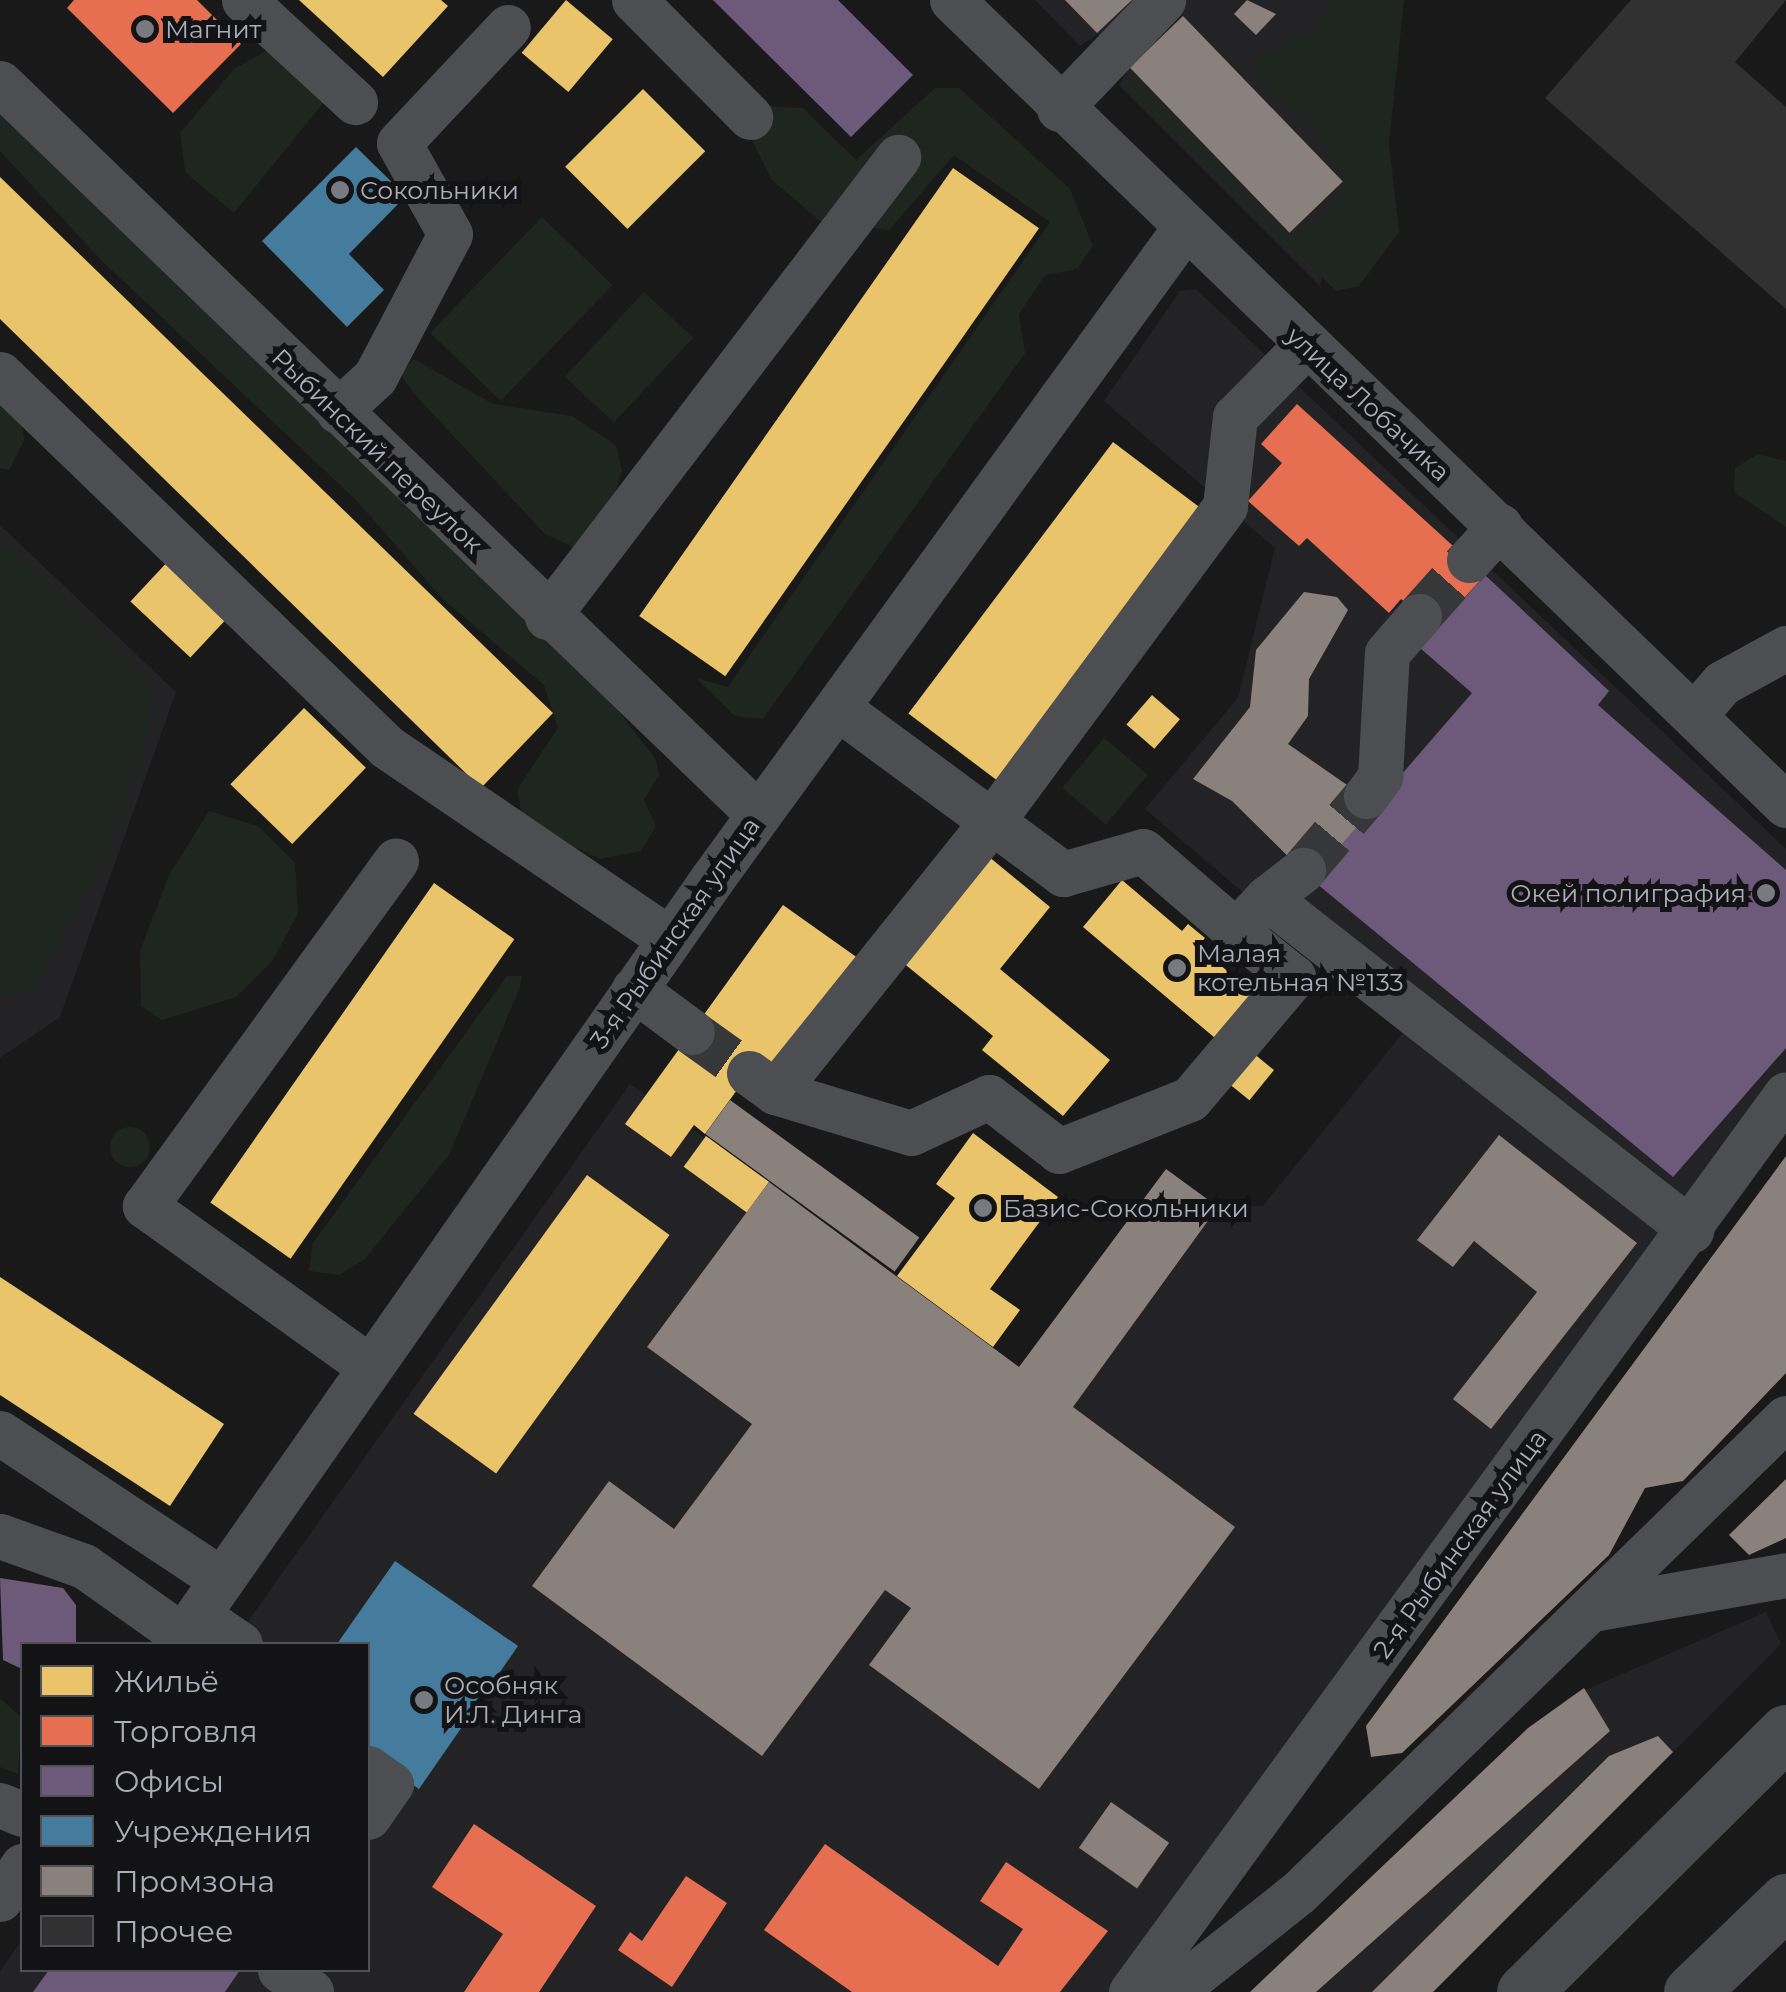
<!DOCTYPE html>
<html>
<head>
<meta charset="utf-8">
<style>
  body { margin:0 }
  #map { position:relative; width:1786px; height:1992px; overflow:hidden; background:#191919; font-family:Montserrat,sans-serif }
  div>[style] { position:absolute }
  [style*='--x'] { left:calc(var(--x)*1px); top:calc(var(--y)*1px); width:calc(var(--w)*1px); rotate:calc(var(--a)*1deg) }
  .built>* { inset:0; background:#232325 }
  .green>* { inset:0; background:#1f2620; transform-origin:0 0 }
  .round { border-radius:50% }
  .homes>* { inset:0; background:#e9c46a; transform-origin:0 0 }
  .shops>* { inset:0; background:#e76f51 }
  .offices>* { inset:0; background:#6d597a }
  .public>* { inset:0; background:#457b9d }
  .industry>* { inset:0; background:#8a817c; transform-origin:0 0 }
  .building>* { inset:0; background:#313131 }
  .minor-tunnel>* { height:45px; margin-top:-22.5px; transform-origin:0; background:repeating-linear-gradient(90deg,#363739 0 45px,transparent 0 67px) }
  .minor>* { height:45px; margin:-22.5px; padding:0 22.5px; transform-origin:22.5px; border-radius:22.5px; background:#4d4e52 }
  .major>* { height:55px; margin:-27.5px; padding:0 27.5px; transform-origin:27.5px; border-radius:27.5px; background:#4a4b4e }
  .dots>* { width:28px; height:28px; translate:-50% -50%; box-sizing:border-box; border:5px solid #131315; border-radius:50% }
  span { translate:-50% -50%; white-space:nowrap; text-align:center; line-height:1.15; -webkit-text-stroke:10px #131315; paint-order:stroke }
  .poi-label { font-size:25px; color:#aaaeb9 }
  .left { translate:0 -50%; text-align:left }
  .right { translate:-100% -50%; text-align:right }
  .street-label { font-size:25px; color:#aaaeb9 }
  .legend { position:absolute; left:20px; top:1642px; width:350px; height:330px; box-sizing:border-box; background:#131315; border:2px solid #4f5157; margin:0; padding:12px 18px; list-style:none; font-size:30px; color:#aaaeb9 }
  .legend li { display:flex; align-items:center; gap:20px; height:50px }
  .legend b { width:50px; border:2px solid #4f5157 }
</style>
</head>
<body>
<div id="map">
  <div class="built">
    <div style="clip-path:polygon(1035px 0,1378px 0,1363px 125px,1320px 286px,1119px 85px,1130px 67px,1098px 34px,1080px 46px)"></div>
    <div style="clip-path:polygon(1196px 289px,1786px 849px,1786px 1073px,1109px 1992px,0 1992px,0 1972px,22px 1940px,22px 1970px,368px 1970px,368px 1644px,232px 1644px,630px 1084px,1019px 1367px,1166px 1169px,1218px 1207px,1263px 1206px,1405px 1030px,1145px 809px,1238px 698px,1275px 548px,1104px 401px,1180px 291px)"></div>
    <div style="clip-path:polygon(0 525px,176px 692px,60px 1017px,0 1058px)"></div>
    <div style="clip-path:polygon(1766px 1612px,1781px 1644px,1433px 1992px,1250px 1992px,1569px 1697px)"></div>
  </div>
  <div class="green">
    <div style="clip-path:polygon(1328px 0,1404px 0,1389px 144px,1399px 232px,1359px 286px,1336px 291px,1128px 87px,1131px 72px,1291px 238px,1322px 222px,1345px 182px,1305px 115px,1261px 86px,1254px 61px,1322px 25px)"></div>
    <div style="clip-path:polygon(269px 50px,324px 102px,234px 213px,185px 172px,180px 133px,235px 68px)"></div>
    <div style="clip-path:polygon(935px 88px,959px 88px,1070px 189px,1093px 246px,1077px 269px,1045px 275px,1019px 314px,1025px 353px,763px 719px,735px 716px,696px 678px,728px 687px,1050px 222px,954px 155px,889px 230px,820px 221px,771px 179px,752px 140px,767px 106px,803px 108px,856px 160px)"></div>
    <div style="clip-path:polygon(0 110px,592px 676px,656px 760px,659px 775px,644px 800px,656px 826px,641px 851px,600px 859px,523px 821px,517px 790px,558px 728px,544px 685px,443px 599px,355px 499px,101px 260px,0 151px)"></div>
    <div style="left:542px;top:217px;width:98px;height:161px;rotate:44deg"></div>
    <div style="left:644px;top:292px;width:67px;height:116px;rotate:43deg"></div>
    <div style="clip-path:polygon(414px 359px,493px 404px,572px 416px,616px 445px,622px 471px,606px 520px,580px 550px,545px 534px,417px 397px,400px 374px)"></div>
    <div style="clip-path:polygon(0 391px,19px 409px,24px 441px,9px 470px,0 468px)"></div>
    <div style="clip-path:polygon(1758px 454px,1786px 461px,1786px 527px,1734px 492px,1735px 468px)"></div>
    <div style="clip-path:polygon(0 537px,151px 683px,147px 734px,105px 858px,42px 974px,25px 993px,0 997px)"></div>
    <div style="left:1104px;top:738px;width:57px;height:65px;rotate:40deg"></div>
    <div style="clip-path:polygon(209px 811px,258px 826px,295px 863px,298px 914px,272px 961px,236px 997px,162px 1020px,141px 1006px,140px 951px,169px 875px)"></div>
    <div style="clip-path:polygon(507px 976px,522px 976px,519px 990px,449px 1155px,364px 1260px,339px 1275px,309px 1271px,313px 1243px)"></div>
    <div class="round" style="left:110px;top:1127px;width:40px;height:40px"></div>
    <div style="clip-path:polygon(0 1698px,22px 1718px,18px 1774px,0 1767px)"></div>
  </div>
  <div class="homes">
    <div style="clip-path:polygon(299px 0,441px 0,448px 6px,383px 77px)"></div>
    <div style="left:566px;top:0;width:61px;height:69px;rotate:40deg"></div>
    <div style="left:643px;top:89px;width:88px;height:110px;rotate:45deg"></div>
    <div style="left:953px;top:168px;width:105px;height:547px;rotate:35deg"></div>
    <div style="clip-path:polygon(0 177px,553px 713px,481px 788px,0 319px)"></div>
    <div style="left:1113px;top:442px;width:110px;height:340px;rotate:37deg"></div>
    <div style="left:172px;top:557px;width:82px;height:61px;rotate:43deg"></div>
    <div style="left:1152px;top:695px;width:37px;height:39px;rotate:41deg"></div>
    <div style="left:304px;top:708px;width:86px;height:106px;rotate:44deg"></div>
    <div style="clip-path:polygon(982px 851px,1050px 907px,1000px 969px,1110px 1060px,1063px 1116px,982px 1050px,993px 1036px,896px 957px)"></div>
    <div style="clip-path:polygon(1122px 880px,1182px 931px,1188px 924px,1205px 938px,1198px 946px,1253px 993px,1215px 1038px,1083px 927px)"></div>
    <div style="left:434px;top:883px;width:98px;height:390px;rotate:35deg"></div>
    <div style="clip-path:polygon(783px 905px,862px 961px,779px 1076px,758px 1061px,705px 1134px,694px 1125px,671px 1157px,625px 1124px)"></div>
    <div style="left:1253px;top:1053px;width:27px;height:39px;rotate:39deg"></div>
    <div style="clip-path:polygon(973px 1133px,1058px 1197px,990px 1289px,1020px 1310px,993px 1347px,897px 1276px,955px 1198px,936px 1184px)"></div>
    <div style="left:706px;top:1136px;width:78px;height:38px;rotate:36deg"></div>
    <div style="left:587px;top:1175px;width:102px;height:295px;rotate:36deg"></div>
    <div style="clip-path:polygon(0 1277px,224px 1424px,170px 1506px,0 1395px)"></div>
  </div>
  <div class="shops">
    <div style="clip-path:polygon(74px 0,197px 0,241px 44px,173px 113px,67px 8px)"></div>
    <div style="clip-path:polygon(1297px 404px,1485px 575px,1435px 630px,1401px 599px,1389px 613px,1307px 538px,1299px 546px,1248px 501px,1282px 463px,1261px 444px)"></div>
    <div style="clip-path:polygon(474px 1824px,596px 1906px,539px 1992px,464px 1992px,503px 1934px,432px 1887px)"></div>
    <div style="clip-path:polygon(825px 1844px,998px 1966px,1023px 1929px,980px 1901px,1006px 1862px,1108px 1931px,1060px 1992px,852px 1992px,764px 1930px)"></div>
    <div style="clip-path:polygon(686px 1876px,727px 1903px,672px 1987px,618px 1950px,630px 1932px,642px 1941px)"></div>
  </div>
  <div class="offices">
    <div style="clip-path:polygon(713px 0,838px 0,913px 75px,851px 137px)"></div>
    <div style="clip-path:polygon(1485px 575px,1609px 691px,1598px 705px,1786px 870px,1786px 1048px,1673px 1177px,1311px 879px,1472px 693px,1420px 648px)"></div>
    <div style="clip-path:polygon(0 1578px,63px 1588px,76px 1605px,76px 1644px,22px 1644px,22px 1669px,3px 1660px)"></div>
    <div style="clip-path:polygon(49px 1970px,240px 1970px,225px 1992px,33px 1992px)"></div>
  </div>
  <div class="public">
    <div style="clip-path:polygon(356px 147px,406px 196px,349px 254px,384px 290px,347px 327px,262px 241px)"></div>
    <div style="clip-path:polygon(395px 1561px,518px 1646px,419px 1789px,368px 1754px,368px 1644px,337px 1644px)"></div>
  </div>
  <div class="industry">
    <div style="clip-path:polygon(1065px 0,1132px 0,1097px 33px)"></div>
    <div style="clip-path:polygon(1247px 0,1276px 14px,1256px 35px,1234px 14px)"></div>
    <div style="left:1183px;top:16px;width:230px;height:74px;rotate:46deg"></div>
    <div style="clip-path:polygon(1304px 592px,1337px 597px,1348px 610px,1309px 679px,1308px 716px,1288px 744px,1376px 805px,1311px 879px,1232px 801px,1193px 779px,1250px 707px,1256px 650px)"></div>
    <div style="left:730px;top:1100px;width:234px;height:42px;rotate:36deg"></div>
    <div style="clip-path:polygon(1499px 1135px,1637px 1243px,1491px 1429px,1453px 1399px,1537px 1292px,1474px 1241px,1453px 1267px,1417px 1240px)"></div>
    <div style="clip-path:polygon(1786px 1156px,1786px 1373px,1683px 1481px,1645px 1488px,1609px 1555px,1402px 1753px,1371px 1757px,1366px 1726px)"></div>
    <div style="clip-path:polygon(1166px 1169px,1218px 1207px,1073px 1407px,1235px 1527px,1039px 1789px,869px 1665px,911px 1608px,885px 1590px,762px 1756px,532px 1586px,609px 1481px,674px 1529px,752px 1424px,647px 1347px,769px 1182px,1019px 1367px)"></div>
    <div style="clip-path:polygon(1786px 1479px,1786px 1538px,1749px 1555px,1729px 1535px)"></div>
    <div style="clip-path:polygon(1584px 1688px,1610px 1731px,1316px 1992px,1250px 1992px,1528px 1728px)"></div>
    <div style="clip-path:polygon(1658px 1736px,1673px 1752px,1433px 1992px,1372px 1992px,1609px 1756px)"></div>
    <div style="left:1111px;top:1802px;width:71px;height:56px;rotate:35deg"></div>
  </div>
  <div class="building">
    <div style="clip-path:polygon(1631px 0,1786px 0,1735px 62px,1786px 107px,1786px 309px,1545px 98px)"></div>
  </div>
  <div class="minor-tunnel">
    <div style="--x:1419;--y:616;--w:75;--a:-48.2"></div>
    <div style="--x:1303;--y:870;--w:97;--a:-49.6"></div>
    <div style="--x:692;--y:1032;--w:70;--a:35.7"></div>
  </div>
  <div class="minor">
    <div style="--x:244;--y:0;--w:151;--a:42.6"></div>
    <div style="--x:634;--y:0;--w:165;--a:45.2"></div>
    <div style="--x:952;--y:0;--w:1159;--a:43.99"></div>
    <div style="--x:0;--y:83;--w:1053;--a:43.96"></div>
    <div style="--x:1059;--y:109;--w:151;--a:-46.3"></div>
    <div style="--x:0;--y:374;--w:537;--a:43.94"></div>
    <div style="--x:387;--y:747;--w:341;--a:34.2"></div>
    <div style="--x:338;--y:411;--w:50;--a:-42.6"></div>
    <div style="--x:375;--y:377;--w:161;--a:-62.3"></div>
    <div style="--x:450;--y:234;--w:104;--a:-119.3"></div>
    <div style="--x:399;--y:143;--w:159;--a:-46.8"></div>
    <div style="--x:1469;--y:560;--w:46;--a:-47.6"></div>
    <div style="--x:547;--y:617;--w:579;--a:-52.65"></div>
    <div style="--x:838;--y:708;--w:280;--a:36.4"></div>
    <div style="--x:1063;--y:874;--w:83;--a:-16"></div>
    <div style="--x:1143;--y:851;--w:123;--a:40.7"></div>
    <div style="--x:1236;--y:931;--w:45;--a:-46.8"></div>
    <div style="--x:1267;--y:898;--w:539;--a:38.06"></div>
    <div style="--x:1696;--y:713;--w:40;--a:-49"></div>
    <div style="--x:1722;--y:683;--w:73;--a:-28.7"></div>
    <div style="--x:1366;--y:796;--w:24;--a:-54"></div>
    <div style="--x:1380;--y:777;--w:124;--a:-86.8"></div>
    <div style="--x:1387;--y:653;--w:49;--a:-49.1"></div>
    <div style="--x:1267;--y:898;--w:46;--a:-37.9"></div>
    <div style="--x:634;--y:989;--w:72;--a:36.6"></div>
    <div style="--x:749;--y:1073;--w:32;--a:36"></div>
    <div style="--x:775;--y:1092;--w:142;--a:16.8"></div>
    <div style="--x:911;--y:1133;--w:86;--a:-24.8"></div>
    <div style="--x:989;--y:1097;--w:88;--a:37.6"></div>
    <div style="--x:1059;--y:1151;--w:141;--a:-21.7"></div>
    <div style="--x:1190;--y:1099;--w:160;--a:-49.8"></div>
    <div style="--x:1293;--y:977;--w:73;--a:-141.1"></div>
    <div style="--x:775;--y:1092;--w:349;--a:-51.3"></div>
    <div style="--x:993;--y:820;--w:390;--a:-53.5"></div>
    <div style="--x:1225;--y:506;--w:90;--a:-83.6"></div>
    <div style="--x:1235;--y:417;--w:100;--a:-45.4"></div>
    <div style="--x:370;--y:1367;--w:277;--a:-144.4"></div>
    <div style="--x:145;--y:1206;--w:427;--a:-54"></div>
    <div style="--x:0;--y:1433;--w:266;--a:33.5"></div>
    <div style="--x:0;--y:1536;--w:89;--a:19.7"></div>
    <div style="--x:84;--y:1566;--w:135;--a:35.3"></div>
    <div style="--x:1592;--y:1609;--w:197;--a:-9.9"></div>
    <div style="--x:198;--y:1615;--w:51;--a:34.6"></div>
    <div style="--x:177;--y:1644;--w:934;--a:-55.03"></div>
    <div style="--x:712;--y:879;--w:802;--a:-54.03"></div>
    <div style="--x:368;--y:1768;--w:28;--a:35"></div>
    <div style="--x:391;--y:1784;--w:40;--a:124.9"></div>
    <div style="--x:0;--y:1805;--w:24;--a:22"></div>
    <div style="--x:0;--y:1899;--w:40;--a:-56"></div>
    <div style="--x:280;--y:1970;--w:38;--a:35"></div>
    <div style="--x:1131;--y:1992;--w:1111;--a:-53.89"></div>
    <div style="--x:1173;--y:1992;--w:159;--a:-38.4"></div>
    <div style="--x:1298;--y:1893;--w:681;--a:-44.23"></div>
  </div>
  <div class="major">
    <div style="--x:1524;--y:1992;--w:369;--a:-44.8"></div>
    <div style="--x:1691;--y:1992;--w:132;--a:-43.8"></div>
  </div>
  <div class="dots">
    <div style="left:145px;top:29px;background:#777a81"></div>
    <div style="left:340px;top:190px;background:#777a81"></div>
    <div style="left:1766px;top:893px;background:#777a81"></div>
    <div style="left:1177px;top:968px;background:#777a81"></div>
    <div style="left:983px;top:1208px;background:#777a81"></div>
    <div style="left:424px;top:1700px;background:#777a81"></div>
  </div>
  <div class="poi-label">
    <span class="left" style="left:165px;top:29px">Магнит</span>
    <span class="left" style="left:360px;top:190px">Сокольники</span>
    <span class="right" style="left:1746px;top:893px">Окей полиграфия</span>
    <span class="left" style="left:1197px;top:968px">Малая<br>котельная №133</span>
    <span class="left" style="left:1003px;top:1208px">Базис-Сокольники</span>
    <span class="left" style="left:444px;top:1700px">Особняк<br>И.Л. Динга</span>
  </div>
  <div class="street-label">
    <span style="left:1368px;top:404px;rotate:43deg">улица Лобачика</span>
    <span style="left:377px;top:451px;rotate:44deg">Рыбинский переулок</span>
    <span style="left:675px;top:933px;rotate:-55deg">3-я Рыбинская улица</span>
    <span style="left:1460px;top:1544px;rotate:-54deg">2-я Рыбинская улица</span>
  </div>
  <ul class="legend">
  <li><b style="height:28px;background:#e9c46a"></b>Жильё</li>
  <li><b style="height:28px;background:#e76f51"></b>Торговля</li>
  <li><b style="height:28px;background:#6d597a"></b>Офисы</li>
  <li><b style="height:28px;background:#457b9d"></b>Учреждения</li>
  <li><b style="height:28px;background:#8a817c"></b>Промзона</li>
  <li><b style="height:28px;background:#313131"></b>Прочее</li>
  </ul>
</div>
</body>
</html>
